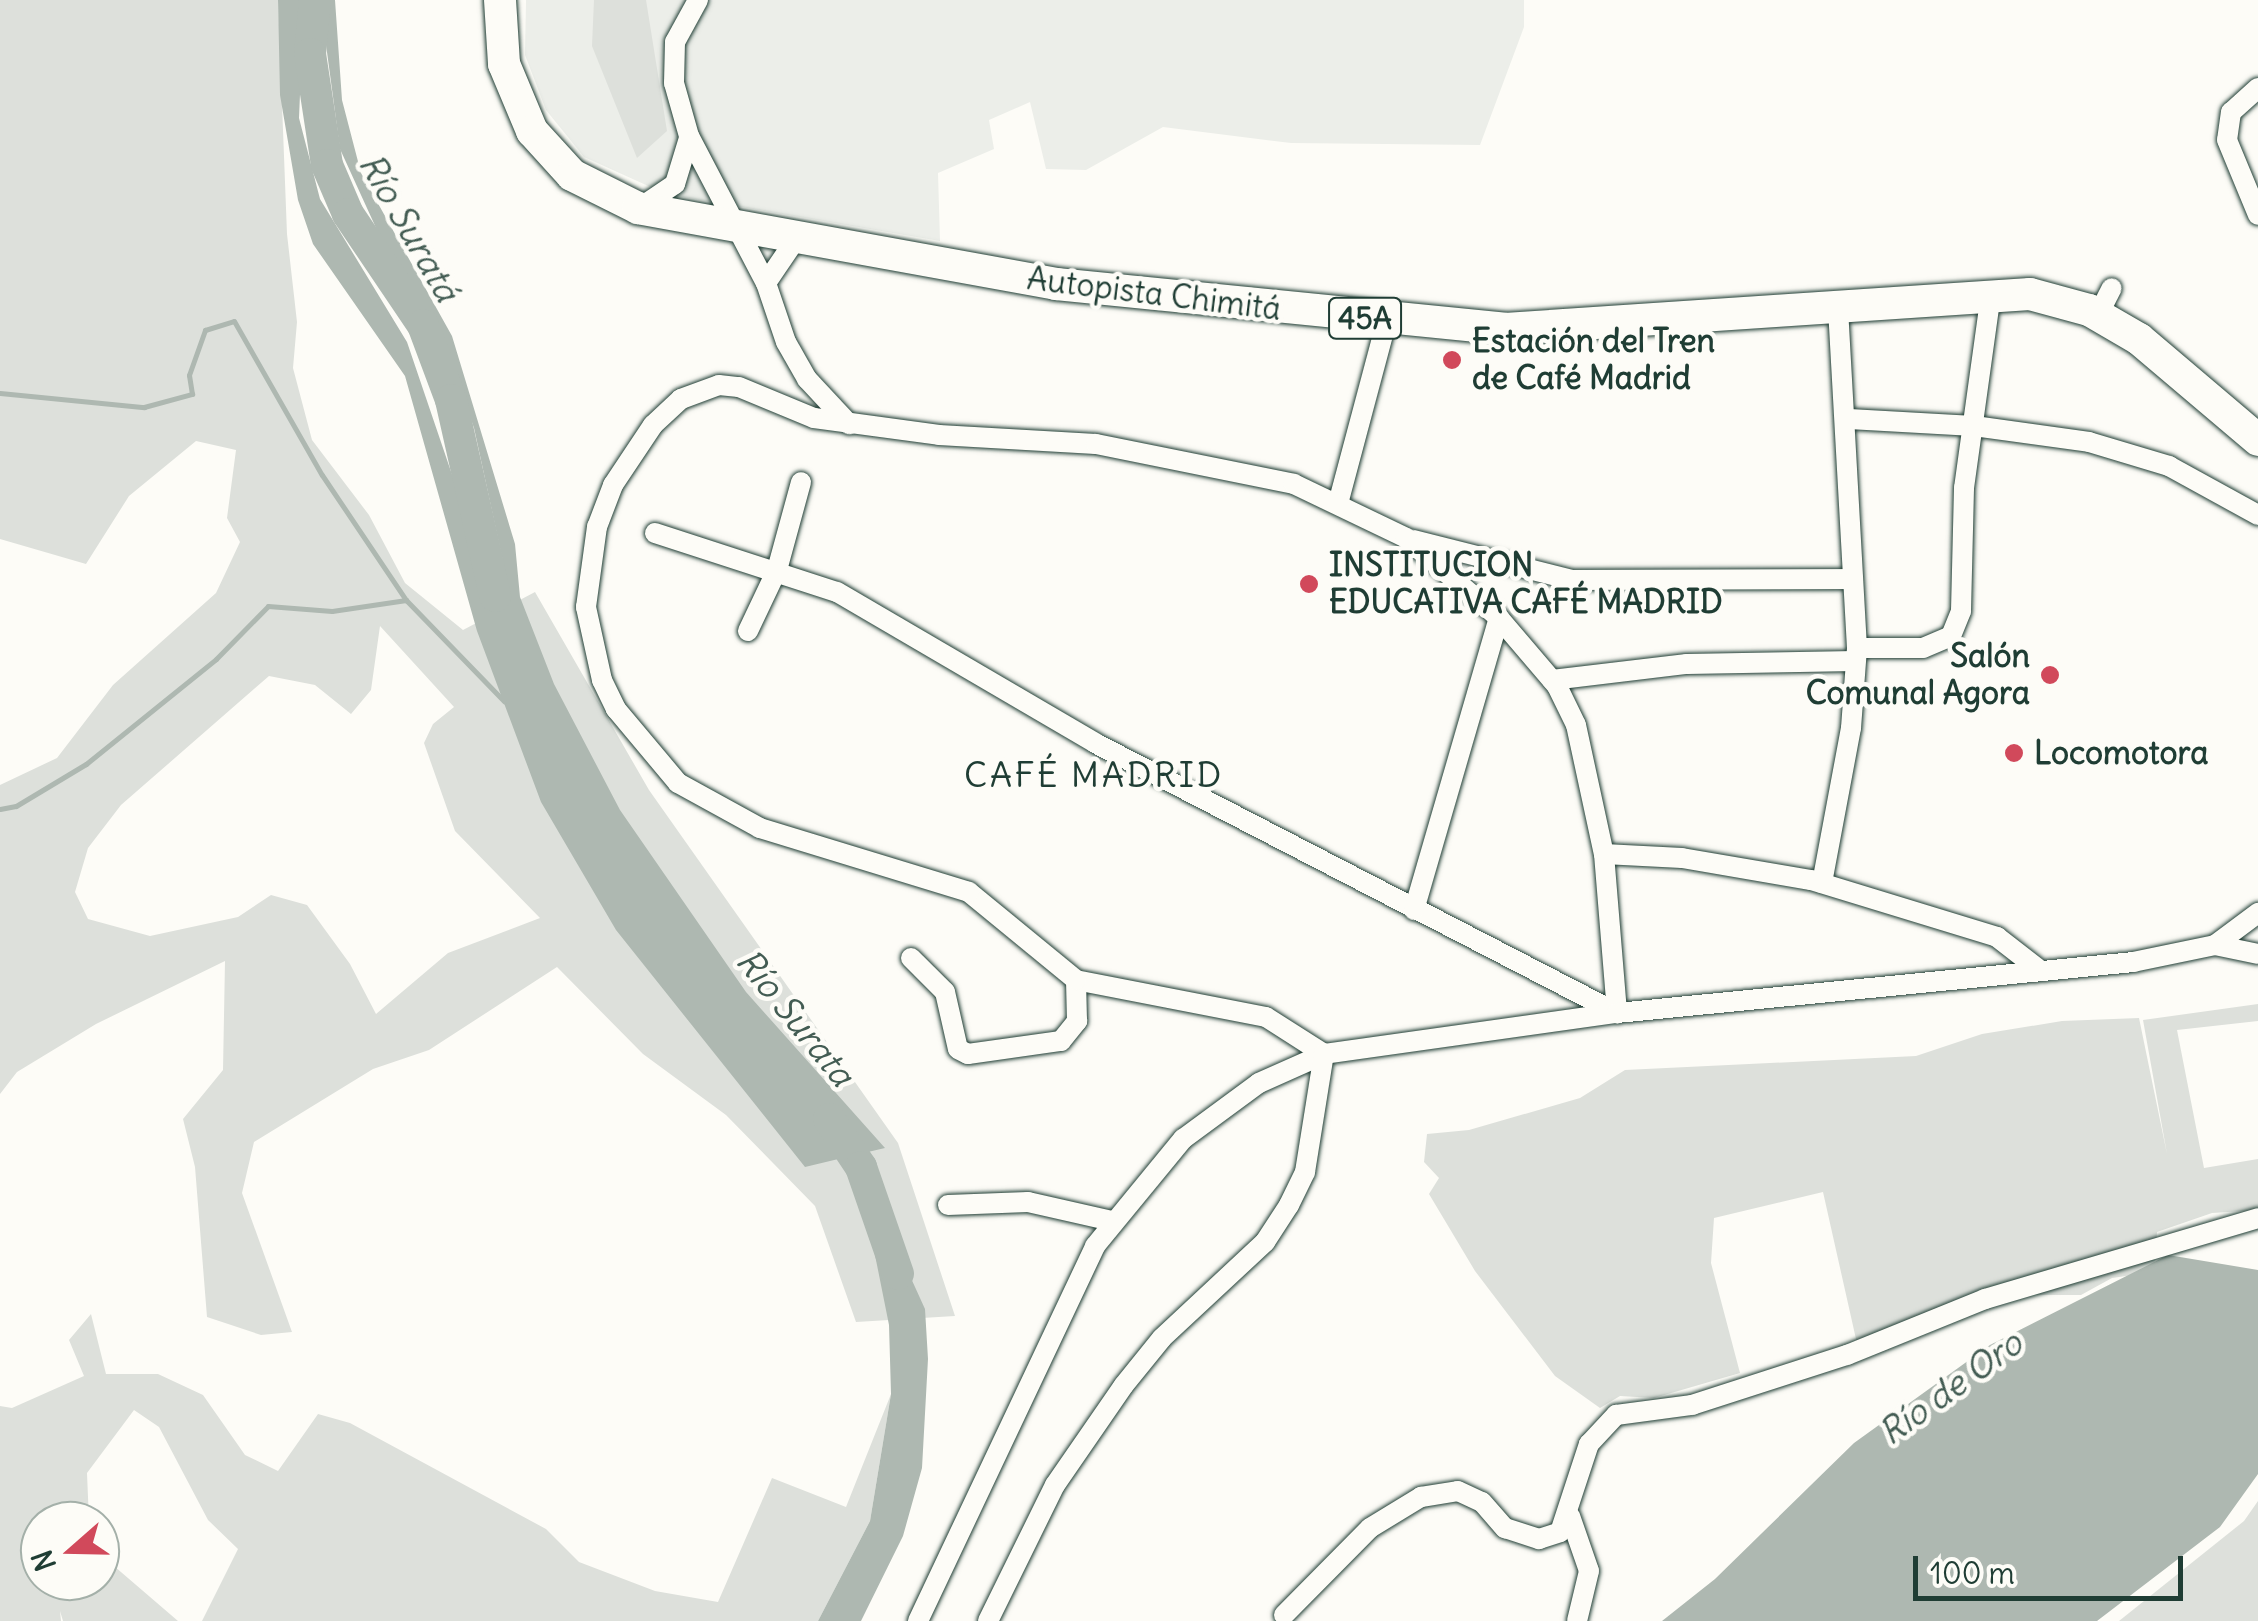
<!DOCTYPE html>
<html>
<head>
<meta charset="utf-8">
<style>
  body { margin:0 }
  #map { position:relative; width:2258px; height:1621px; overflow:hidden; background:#fdfcf7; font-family:Delius,sans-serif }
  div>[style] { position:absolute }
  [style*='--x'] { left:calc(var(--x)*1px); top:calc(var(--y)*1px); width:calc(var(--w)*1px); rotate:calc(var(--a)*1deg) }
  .built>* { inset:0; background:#eceee9 }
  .green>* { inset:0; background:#dde0db }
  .water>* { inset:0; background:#aeb8b1 }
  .stream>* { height:5px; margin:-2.5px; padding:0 2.5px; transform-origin:2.5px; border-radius:2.5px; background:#aeb8b1 }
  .river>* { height:32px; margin:-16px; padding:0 16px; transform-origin:16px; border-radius:16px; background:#aeb8b1 }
  .roads { filter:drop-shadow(0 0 2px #1f3d34) drop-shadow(0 0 2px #1f3d34) }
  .minor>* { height:20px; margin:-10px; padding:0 10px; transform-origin:10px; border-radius:10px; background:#fdfcf7 }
  .trunk>* { height:32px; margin:-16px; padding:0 16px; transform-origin:16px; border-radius:16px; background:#fdfcf7 }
  .dots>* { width:28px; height:28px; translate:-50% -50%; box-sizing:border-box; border:5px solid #fdfcf7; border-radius:50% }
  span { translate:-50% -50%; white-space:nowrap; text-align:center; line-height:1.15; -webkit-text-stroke:9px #fdfcf7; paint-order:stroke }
  .shield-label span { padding:2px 8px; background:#fdfcf7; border:2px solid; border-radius:8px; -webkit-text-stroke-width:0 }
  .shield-label { font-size:30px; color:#1f3d34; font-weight:700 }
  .street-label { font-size:32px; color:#1f3d34 }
  .poi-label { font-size:32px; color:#1f3d34; font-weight:700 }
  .left { translate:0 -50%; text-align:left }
  .right { translate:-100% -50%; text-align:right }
  .water-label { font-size:35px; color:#435c53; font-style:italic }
  .neighbourhood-label { font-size:35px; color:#1f3d34; letter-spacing:2.5px }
  .north { position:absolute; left:20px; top:1501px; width:100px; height:100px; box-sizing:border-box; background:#fdfcf7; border:2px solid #a4b0a9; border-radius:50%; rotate:250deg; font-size:28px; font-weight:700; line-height:40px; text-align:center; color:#1f3d34 }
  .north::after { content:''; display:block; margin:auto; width:35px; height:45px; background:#d1495b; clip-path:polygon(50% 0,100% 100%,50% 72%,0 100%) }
  .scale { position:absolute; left:1913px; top:1556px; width:270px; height:45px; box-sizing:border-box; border:5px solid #1f3d34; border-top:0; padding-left:12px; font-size:30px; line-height:35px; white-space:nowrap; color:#1f3d34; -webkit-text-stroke:8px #fdfcf7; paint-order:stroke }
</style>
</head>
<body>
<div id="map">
  <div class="built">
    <div style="clip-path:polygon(526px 0,1524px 0,1524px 27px,1480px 145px,1291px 143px,1163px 127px,1086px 170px,1046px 169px,1030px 102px,989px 120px,994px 149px,938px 173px,940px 241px,666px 194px,584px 157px,546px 110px,525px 55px)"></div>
  </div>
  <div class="green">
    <div style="clip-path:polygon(evenodd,0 0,278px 0,287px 234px,297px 322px,293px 368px,312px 440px,369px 515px,405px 583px,463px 630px,535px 592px,649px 790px,898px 1143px,955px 1316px,856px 1322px,815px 1206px,726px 1115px,643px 1054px,557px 967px,429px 1050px,373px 1069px,254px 1142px,242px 1193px,292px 1332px,261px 1335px,207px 1317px,195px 1167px,183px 1119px,223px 1070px,225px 961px,96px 1024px,17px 1072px,0 1094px,0 785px,57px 758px,113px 685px,216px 593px,240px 542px,227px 518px,236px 450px,196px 441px,129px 496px,86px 564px,0 539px,0 0,380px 626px,454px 707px,433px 724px,424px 743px,455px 831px,540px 918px,448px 953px,376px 1014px,350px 964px,307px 905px,271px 895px,238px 917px,150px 936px,88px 919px,75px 892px,88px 848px,121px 805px,269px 676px,315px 685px,351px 714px,371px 690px,380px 626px)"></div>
    <div style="clip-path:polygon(594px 0,646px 0,667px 131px,637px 158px,592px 46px)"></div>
    <div style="clip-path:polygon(2258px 1004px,2258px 1021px,2177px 1030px,2204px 1168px,2258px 1159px,2258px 1210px,2212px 1213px,2157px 1232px,2154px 1272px,2112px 1278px,2081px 1295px,1989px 1295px,1858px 1348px,1823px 1192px,1714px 1218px,1711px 1263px,1740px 1373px,1654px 1398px,1620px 1396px,1600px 1408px,1555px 1376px,1475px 1271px,1429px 1194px,1439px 1178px,1424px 1162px,1427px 1134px,1469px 1130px,1580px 1098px,1625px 1070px,1916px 1056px,1982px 1034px,2062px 1021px,2139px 1018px,2167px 1154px,2143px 1020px)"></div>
    <div style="clip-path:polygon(91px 1314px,106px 1374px,158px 1374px,203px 1395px,245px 1455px,278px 1471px,318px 1414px,350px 1423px,546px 1529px,579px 1562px,655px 1591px,718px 1602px,772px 1478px,846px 1507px,891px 1394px,870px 1521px,818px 1621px,202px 1621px,238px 1549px,208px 1520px,159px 1427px,134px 1410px,87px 1473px,89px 1521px,40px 1521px,40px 1581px,100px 1581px,100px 1554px,178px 1621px,63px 1621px,60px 1611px,61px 1621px,0 1621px,0 1406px,12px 1408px,84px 1376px,69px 1340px)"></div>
    <div style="clip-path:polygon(2258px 1501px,2258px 1621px,2119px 1621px,2244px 1521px)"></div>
  </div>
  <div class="water">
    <div style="clip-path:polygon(278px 0,304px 0,299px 118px,320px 199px,407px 342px,479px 554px,504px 566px,474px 428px,447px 350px,382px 241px,340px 149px,320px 0,335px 0,342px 100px,361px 173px,452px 336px,515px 544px,520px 597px,554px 684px,620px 810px,746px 992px,885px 1148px,855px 1155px,925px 1309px,928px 1359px,922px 1468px,903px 1536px,861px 1621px,818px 1621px,870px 1521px,891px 1394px,889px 1325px,855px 1155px,805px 1167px,616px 930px,541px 802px,477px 631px,405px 376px,313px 244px,298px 200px,280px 95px)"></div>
    <div style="clip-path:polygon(2168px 1255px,2258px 1270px,2258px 1474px,2220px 1527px,2097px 1621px,1662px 1621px,1715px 1579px,1854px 1443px,1990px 1345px)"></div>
  </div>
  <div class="stream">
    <div style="--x:0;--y:393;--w:145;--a:5.6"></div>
    <div style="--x:144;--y:407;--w:50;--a:-15.2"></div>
    <div style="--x:192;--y:394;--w:19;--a:-99"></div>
    <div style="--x:189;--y:375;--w:48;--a:-70.4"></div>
    <div style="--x:205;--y:330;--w:30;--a:-17"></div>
    <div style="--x:234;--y:321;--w:177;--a:60.3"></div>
    <div style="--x:322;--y:475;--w:151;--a:56.1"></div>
    <div style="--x:406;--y:600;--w:141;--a:45.9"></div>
    <div style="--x:0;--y:809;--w:16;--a:-11"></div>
    <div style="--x:16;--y:806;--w:82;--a:-31"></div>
    <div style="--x:86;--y:764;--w:167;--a:-38.9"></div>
    <div style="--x:216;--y:659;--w:74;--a:-45.5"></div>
    <div style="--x:268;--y:606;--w:64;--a:4.5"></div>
    <div style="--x:332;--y:611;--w:75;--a:-8.5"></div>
  </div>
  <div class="river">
    <div style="--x:315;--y:0;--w:54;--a:95.3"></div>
    <div style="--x:310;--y:54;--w:112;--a:81.3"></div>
    <div style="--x:327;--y:165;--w:53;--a:66.8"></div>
    <div style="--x:348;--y:214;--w:134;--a:56"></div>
    <div style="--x:423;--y:325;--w:80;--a:69.5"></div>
    <div style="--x:451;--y:400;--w:201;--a:77.3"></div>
    <div style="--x:829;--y:1119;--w:58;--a:56.3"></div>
    <div style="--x:861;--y:1167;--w:113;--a:70.9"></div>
  </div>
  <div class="roads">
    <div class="minor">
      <div style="--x:698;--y:0;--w:48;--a:118.7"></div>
      <div style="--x:675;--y:42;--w:41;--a:91.4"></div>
      <div style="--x:674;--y:83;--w:55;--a:74.2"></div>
      <div style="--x:689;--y:136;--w:166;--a:62.4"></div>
      <div style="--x:766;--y:283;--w:62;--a:71.3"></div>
      <div style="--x:786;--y:342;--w:43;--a:60.4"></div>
      <div style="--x:807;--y:379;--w:62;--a:47"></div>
      <div style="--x:2258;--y:88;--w:36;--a:138"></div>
      <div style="--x:2231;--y:112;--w:28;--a:98"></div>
      <div style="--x:2227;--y:140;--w:81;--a:67.5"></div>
      <div style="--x:641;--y:207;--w:41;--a:-34.1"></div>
      <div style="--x:675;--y:184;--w:48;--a:-73.1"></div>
      <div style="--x:766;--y:283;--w:53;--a:-55.7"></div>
      <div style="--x:2098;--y:315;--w:30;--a:-63"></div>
      <div style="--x:1849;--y:419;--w:125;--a:3.2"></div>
      <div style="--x:1974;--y:426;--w:116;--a:7.9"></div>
      <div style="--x:2089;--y:442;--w:84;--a:16.7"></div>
      <div style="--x:2169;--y:466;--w:102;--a:28.8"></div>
      <div style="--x:1339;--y:500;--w:186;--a:-75.1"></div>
      <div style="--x:655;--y:533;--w:191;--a:18"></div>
      <div style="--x:837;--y:592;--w:299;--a:30.3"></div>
      <div style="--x:1095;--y:743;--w:588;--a:27.35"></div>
      <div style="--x:1413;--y:540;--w:164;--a:14.1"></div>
      <div style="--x:1572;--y:580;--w:281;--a:-0.2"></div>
      <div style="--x:748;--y:631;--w:68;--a:-64.6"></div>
      <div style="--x:777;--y:570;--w:91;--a:-74.7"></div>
      <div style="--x:1857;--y:648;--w:66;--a:0"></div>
      <div style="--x:1923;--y:648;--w:30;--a:-23"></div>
      <div style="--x:1951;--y:636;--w:27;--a:-68"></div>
      <div style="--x:1961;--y:611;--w:123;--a:-88.6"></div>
      <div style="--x:1964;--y:488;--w:196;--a:-82.1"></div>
      <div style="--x:1552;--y:680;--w:136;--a:-6.8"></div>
      <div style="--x:1687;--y:664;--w:168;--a:-1"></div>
      <div style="--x:1604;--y:854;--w:78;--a:2.9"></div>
      <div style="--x:1682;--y:858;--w:131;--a:9.7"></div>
      <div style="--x:1811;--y:880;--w:195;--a:17"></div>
      <div style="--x:1997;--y:937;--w:51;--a:37.8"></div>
      <div style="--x:1822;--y:883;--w:158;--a:-79.4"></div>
      <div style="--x:1851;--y:728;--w:80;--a:-85.7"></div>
      <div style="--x:1857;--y:648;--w:340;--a:-93.2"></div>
      <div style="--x:1414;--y:910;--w:304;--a:-73.8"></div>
      <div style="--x:2215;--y:945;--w:44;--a:11.8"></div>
      <div style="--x:911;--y:958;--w:48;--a:45"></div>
      <div style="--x:945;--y:992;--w:58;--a:77.2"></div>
      <div style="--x:958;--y:1049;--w:11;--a:27"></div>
      <div style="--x:968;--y:1054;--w:94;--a:-8"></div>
      <div style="--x:1061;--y:1041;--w:26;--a:-51"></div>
      <div style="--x:1077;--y:1021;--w:41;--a:-91.4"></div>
      <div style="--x:1324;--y:1054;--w:69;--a:-147.5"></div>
      <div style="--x:1266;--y:1017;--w:194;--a:-169"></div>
      <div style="--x:1076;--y:980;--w:139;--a:-140.6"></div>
      <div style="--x:969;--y:892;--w:219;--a:-163"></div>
      <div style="--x:760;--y:828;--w:94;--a:-151.2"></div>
      <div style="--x:678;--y:783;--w:97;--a:-130"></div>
      <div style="--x:616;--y:709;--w:32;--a:-116"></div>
      <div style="--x:602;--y:680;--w:75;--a:-102.4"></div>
      <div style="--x:586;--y:607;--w:81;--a:-82.2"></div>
      <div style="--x:597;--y:527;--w:45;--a:-69.1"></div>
      <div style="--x:613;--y:485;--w:72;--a:-56.3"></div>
      <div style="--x:653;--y:425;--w:38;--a:-43"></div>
      <div style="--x:681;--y:399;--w:40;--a:-20.2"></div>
      <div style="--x:719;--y:385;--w:20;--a:6"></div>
      <div style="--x:739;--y:387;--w:81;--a:22.5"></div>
      <div style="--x:814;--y:418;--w:126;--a:7.7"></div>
      <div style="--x:939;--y:435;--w:157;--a:3.3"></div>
      <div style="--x:1096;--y:444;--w:202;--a:11.4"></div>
      <div style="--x:1294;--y:484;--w:124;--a:25.7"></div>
      <div style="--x:1406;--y:538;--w:123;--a:40.7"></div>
      <div style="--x:1499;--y:618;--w:89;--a:49.5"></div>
      <div style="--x:1557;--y:686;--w:43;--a:64"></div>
      <div style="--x:1576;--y:725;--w:132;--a:77.8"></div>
      <div style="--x:1604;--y:854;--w:160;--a:85.3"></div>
      <div style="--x:948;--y:1205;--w:80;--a:-2.1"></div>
      <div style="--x:1028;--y:1202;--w:86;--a:12.7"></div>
      <div style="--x:1570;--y:1516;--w:58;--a:70.9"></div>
      <div style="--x:1589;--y:1571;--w:51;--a:103.5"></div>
      <div style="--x:1284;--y:1615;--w:122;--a:-45.3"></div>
      <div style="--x:1370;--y:1528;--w:60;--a:-31.3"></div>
      <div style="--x:1421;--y:1497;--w:37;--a:-9"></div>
      <div style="--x:1458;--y:1491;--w:26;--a:25"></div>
      <div style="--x:1482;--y:1502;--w:35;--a:49"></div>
      <div style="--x:1505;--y:1528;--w:36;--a:18"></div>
      <div style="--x:1539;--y:1539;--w:22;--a:-18"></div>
      <div style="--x:1560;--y:1532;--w:93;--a:-71.8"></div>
      <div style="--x:1589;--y:1444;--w:40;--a:-47"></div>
      <div style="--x:1616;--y:1415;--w:77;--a:-7.5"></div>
      <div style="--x:1692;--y:1405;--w:163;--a:-17.9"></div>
      <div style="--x:1847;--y:1355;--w:149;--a:-22.1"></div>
      <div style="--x:1985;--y:1299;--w:285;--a:-16.5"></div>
      <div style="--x:918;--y:1621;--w:415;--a:-64.7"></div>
      <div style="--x:1095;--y:1246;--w:139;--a:-50.6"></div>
      <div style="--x:1183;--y:1139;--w:94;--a:-36.4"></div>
      <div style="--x:1259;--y:1083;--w:71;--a:-24"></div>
      <div style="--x:1324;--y:1054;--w:296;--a:-8"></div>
      <div style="--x:1617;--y:1013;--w:519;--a:-5.64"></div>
      <div style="--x:2133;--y:962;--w:84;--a:-11.7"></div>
      <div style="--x:2215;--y:945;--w:54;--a:-36.7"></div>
      <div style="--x:988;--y:1621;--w:152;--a:-63.8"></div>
      <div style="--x:1055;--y:1485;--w:121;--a:-55.4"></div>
      <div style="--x:1124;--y:1385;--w:60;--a:-51"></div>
      <div style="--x:1162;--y:1338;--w:141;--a:-43"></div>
      <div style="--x:1265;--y:1242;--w:44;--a:-57"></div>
      <div style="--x:1289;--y:1205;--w:37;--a:-64"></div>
      <div style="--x:1305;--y:1172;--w:120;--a:-80.9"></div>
    </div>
    <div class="trunk">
      <div style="--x:500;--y:0;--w:64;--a:86.4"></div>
      <div style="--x:504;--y:64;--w:73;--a:67.3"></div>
      <div style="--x:532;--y:131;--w:59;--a:47.7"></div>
      <div style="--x:572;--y:175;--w:74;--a:26.6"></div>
      <div style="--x:638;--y:208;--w:425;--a:10.3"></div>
      <div style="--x:1056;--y:284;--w:451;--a:5.7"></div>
      <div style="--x:1505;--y:329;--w:526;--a:-3.81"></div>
      <div style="--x:2030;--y:294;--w:61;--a:15.2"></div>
      <div style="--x:2089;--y:310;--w:58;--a:30.1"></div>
      <div style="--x:2139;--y:339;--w:156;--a:40.3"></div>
    </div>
  </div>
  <div class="dots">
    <div style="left:1452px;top:360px;background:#d1495b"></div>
    <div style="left:1309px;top:584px;background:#d1495b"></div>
    <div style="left:2050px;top:675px;background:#d1495b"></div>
    <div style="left:2014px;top:753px;background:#d1495b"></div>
  </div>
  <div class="shield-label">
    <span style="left:1365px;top:318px">45A</span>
  </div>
  <div class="street-label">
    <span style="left:1154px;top:294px;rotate:7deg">Autopista Chimitá</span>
  </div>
  <div class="poi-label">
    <span class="left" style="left:1472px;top:360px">Estación del Tren<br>de Café Madrid</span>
    <span class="left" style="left:1329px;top:584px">INSTITUCION<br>EDUCATIVA CAFÉ MADRID</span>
    <span class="right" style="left:2030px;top:675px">Salón<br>Comunal Agora</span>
    <span class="left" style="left:2034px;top:753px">Locomotora</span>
  </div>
  <div class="water-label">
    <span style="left:410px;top:227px;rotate:60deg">Río Suratá</span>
    <span style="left:796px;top:1017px;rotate:51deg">Río Surata</span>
    <span style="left:1950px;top:1387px;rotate:-36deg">Río de Oro</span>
  </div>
  <div class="neighbourhood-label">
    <span style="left:1094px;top:774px">CAFÉ MADRID</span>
  </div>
  <div class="north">N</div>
  <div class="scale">100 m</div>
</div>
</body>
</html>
